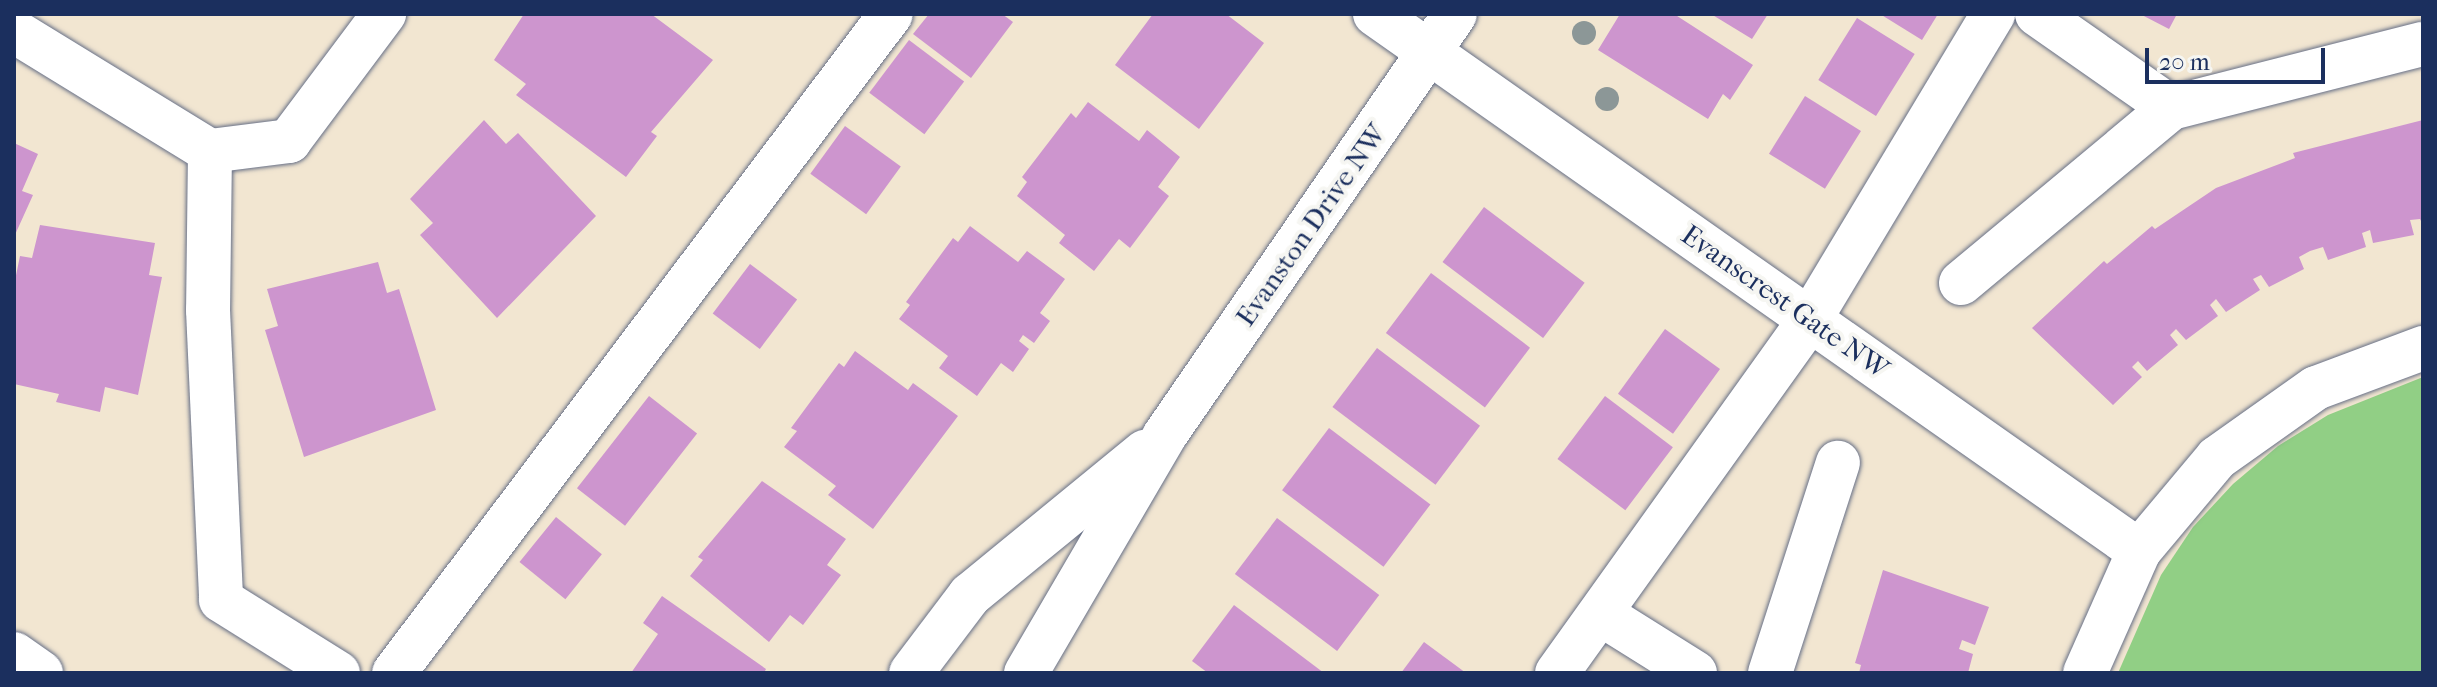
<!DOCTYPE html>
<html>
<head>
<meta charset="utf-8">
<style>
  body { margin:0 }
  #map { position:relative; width:2437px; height:687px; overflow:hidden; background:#f2e6d1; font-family:"IM FELL French Canon",serif }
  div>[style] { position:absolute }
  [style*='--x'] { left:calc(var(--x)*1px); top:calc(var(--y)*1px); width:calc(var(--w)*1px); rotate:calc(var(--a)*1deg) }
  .green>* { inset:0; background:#91cf85 }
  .building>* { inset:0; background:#cd95ce; transform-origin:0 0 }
  .roads { filter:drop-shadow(0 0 2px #666f86) drop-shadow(0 0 2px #666f86) }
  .minor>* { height:44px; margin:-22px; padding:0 22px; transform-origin:22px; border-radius:22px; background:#fff }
  .major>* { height:44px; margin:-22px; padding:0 22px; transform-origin:22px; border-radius:22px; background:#fff }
  .trees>* { width:24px; height:24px; margin:-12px; border-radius:50%; background:#8c9797 }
  span { translate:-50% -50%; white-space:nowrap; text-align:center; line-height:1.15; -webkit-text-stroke:8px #f6f6f2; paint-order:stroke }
  .street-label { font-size:28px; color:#1b2f5e }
  .frame { position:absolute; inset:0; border:16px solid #1b2f5e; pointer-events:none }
  .scale { position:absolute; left:2145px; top:48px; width:180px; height:36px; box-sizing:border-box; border:4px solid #1b2f5e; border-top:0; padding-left:10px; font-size:24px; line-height:28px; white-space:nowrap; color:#1b2f5e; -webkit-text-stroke:6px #f6f6f2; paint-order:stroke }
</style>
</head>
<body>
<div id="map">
  <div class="green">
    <div style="clip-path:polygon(2423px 377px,2423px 673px,2118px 673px,2161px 575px,2193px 527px,2233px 484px,2278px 446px,2328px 415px)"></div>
  </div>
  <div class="building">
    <div style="clip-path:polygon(524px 14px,651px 14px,713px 60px,651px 132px,657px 136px,626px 177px,516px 95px,526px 84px,494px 60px)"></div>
    <div style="clip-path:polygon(929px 14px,1002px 14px,1013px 22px,971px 78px,913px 34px)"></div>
    <div style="clip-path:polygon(1153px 14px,1226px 14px,1264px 43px,1199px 129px,1115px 65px)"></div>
    <div style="clip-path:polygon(1620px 14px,1674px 14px,1753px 65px,1730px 100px,1723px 94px,1708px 119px,1598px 50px)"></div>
    <div style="clip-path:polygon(1711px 14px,1768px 14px,1752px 39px)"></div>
    <div style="clip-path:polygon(1880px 14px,1938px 14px,1922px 40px)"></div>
    <div style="clip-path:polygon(2140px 14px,2177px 14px,2169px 29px)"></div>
    <div style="left:1857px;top:18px;width:68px;height:73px;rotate:32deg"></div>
    <div style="left:909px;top:40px;width:69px;height:66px;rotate:37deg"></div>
    <div style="left:1805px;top:96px;width:66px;height:68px;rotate:32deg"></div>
    <div style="clip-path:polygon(1088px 102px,1139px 141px,1147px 130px,1180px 157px,1158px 187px,1169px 196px,1130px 248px,1119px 239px,1094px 271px,1059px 243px,1065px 235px,1017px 196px,1027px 182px,1022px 177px,1071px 113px,1076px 118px)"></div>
    <div style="clip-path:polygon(484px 120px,506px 144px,518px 133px,596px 216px,497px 318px,420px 235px,433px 223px,410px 199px)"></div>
    <div style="clip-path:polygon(2423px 120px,2423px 225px,2420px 219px,2410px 220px,2414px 235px,2373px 243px,2370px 230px,2362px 233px,2366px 247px,2328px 260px,2323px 247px,2310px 251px,2299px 257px,2304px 269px,2269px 287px,2261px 275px,2253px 279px,2260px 290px,2226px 312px,2216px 299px,2210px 305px,2218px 316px,2186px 340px,2176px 329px,2170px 335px,2178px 345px,2147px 371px,2138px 361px,2132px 367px,2142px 377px,2113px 405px,2032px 328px,2104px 261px,2107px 264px,2152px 226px,2155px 229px,2216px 188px,2295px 158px,2293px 153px)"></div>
    <div style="left:845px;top:126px;width:69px;height:59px;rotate:36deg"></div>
    <div style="clip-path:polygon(14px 143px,38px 154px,22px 191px,33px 195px,14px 237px)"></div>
    <div style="left:1484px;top:207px;width:126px;height:69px;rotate:37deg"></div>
    <div style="clip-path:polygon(40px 225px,155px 243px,149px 275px,162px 277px,138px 395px,105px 387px,100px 412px,56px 402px,59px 394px,14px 384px,14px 285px,20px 256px,32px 258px)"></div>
    <div style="clip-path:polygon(970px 226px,1018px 262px,1027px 251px,1065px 279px,1040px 313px,1050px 321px,1034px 343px,1023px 335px,1019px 341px,1029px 349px,1013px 372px,1001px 363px,977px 396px,939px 368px,948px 356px,899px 319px,910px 305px,906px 302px,953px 238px,958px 242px)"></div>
    <div style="clip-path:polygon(378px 262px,387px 293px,399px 289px,436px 410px,304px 457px,265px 330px,278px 326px,267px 289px)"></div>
    <div style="left:750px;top:264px;width:59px;height:62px;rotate:37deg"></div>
    <div style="left:1431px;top:273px;width:124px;height:75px;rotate:37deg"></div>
    <div style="left:1665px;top:329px;width:68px;height:80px;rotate:36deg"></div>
    <div style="left:1377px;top:348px;width:129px;height:74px;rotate:37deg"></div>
    <div style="clip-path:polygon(855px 351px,908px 390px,913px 383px,958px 416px,873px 529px,828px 495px,836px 486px,784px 447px,797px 431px,791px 428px,839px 363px,844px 367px)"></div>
    <div style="left:649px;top:396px;width:61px;height:117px;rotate:38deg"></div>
    <div style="left:1605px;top:396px;width:85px;height:79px;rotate:37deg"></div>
    <div style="left:1329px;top:428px;width:127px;height:78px;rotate:37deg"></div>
    <div style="clip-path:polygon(762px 481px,846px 539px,827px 565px,841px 575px,803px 625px,790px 615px,769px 642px,690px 576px,703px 560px,698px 557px)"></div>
    <div style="left:556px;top:517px;width:59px;height:58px;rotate:39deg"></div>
    <div style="left:1277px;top:518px;width:128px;height:70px;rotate:37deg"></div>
    <div style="clip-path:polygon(1883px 570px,1989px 607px,1975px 645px,1962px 640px,1959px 649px,1973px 654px,1968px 673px,1859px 673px,1861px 665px,1855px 663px)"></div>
    <div style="clip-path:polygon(662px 596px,766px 669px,764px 673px,631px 673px,658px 634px,643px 623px)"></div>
    <div style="clip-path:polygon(1234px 605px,1324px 673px,1208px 673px,1192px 661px)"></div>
    <div style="clip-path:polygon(1424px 642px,1466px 673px,1401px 673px)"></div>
  </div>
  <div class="roads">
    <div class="minor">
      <div style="--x:1375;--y:14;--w:934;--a:35.1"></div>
      <div style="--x:2037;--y:14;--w:164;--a:35"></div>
      <div style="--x:14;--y:31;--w:230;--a:31.5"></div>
      <div style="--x:210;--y:151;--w:80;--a:-7.2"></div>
      <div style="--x:289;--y:141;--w:159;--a:-53.2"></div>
      <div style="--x:210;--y:151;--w:159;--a:90.7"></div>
      <div style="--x:208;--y:310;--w:290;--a:87.4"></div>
      <div style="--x:221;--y:600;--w:138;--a:32"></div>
      <div style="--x:1961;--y:283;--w:273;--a:-39.8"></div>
      <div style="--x:2171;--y:108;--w:260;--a:-14.3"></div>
      <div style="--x:1601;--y:614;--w:111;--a:32.1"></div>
      <div style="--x:394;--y:673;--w:825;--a:-52.98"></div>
      <div style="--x:911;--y:673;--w:98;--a:-52.9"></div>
      <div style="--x:970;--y:595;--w:226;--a:-39.3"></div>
      <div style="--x:1026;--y:673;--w:276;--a:-59.7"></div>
      <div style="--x:1165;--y:435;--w:511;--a:-55.44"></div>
      <div style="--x:1557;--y:673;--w:435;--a:-54.4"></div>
      <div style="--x:1810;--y:319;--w:356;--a:-59"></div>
      <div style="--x:1770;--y:673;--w:221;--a:-72.1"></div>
      <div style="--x:2085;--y:673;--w:133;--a:-66.1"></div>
      <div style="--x:2139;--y:551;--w:121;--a:-50"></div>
      <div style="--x:2217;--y:458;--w:121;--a:-35.3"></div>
      <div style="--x:2316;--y:388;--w:114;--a:-20.5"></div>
    </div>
    <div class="major">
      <div style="--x:14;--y:654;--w:33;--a:35"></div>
    </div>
  </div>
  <div class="trees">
    <div style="left:1584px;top:33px"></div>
    <div style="left:1607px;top:99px"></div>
  </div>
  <div class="street-label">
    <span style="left:1311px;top:225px;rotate:-55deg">Evanston Drive NW</span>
    <span style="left:1785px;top:302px;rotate:35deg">Evanscrest Gate NW</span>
  </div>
  <div class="frame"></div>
  <div class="scale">20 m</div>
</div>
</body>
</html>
